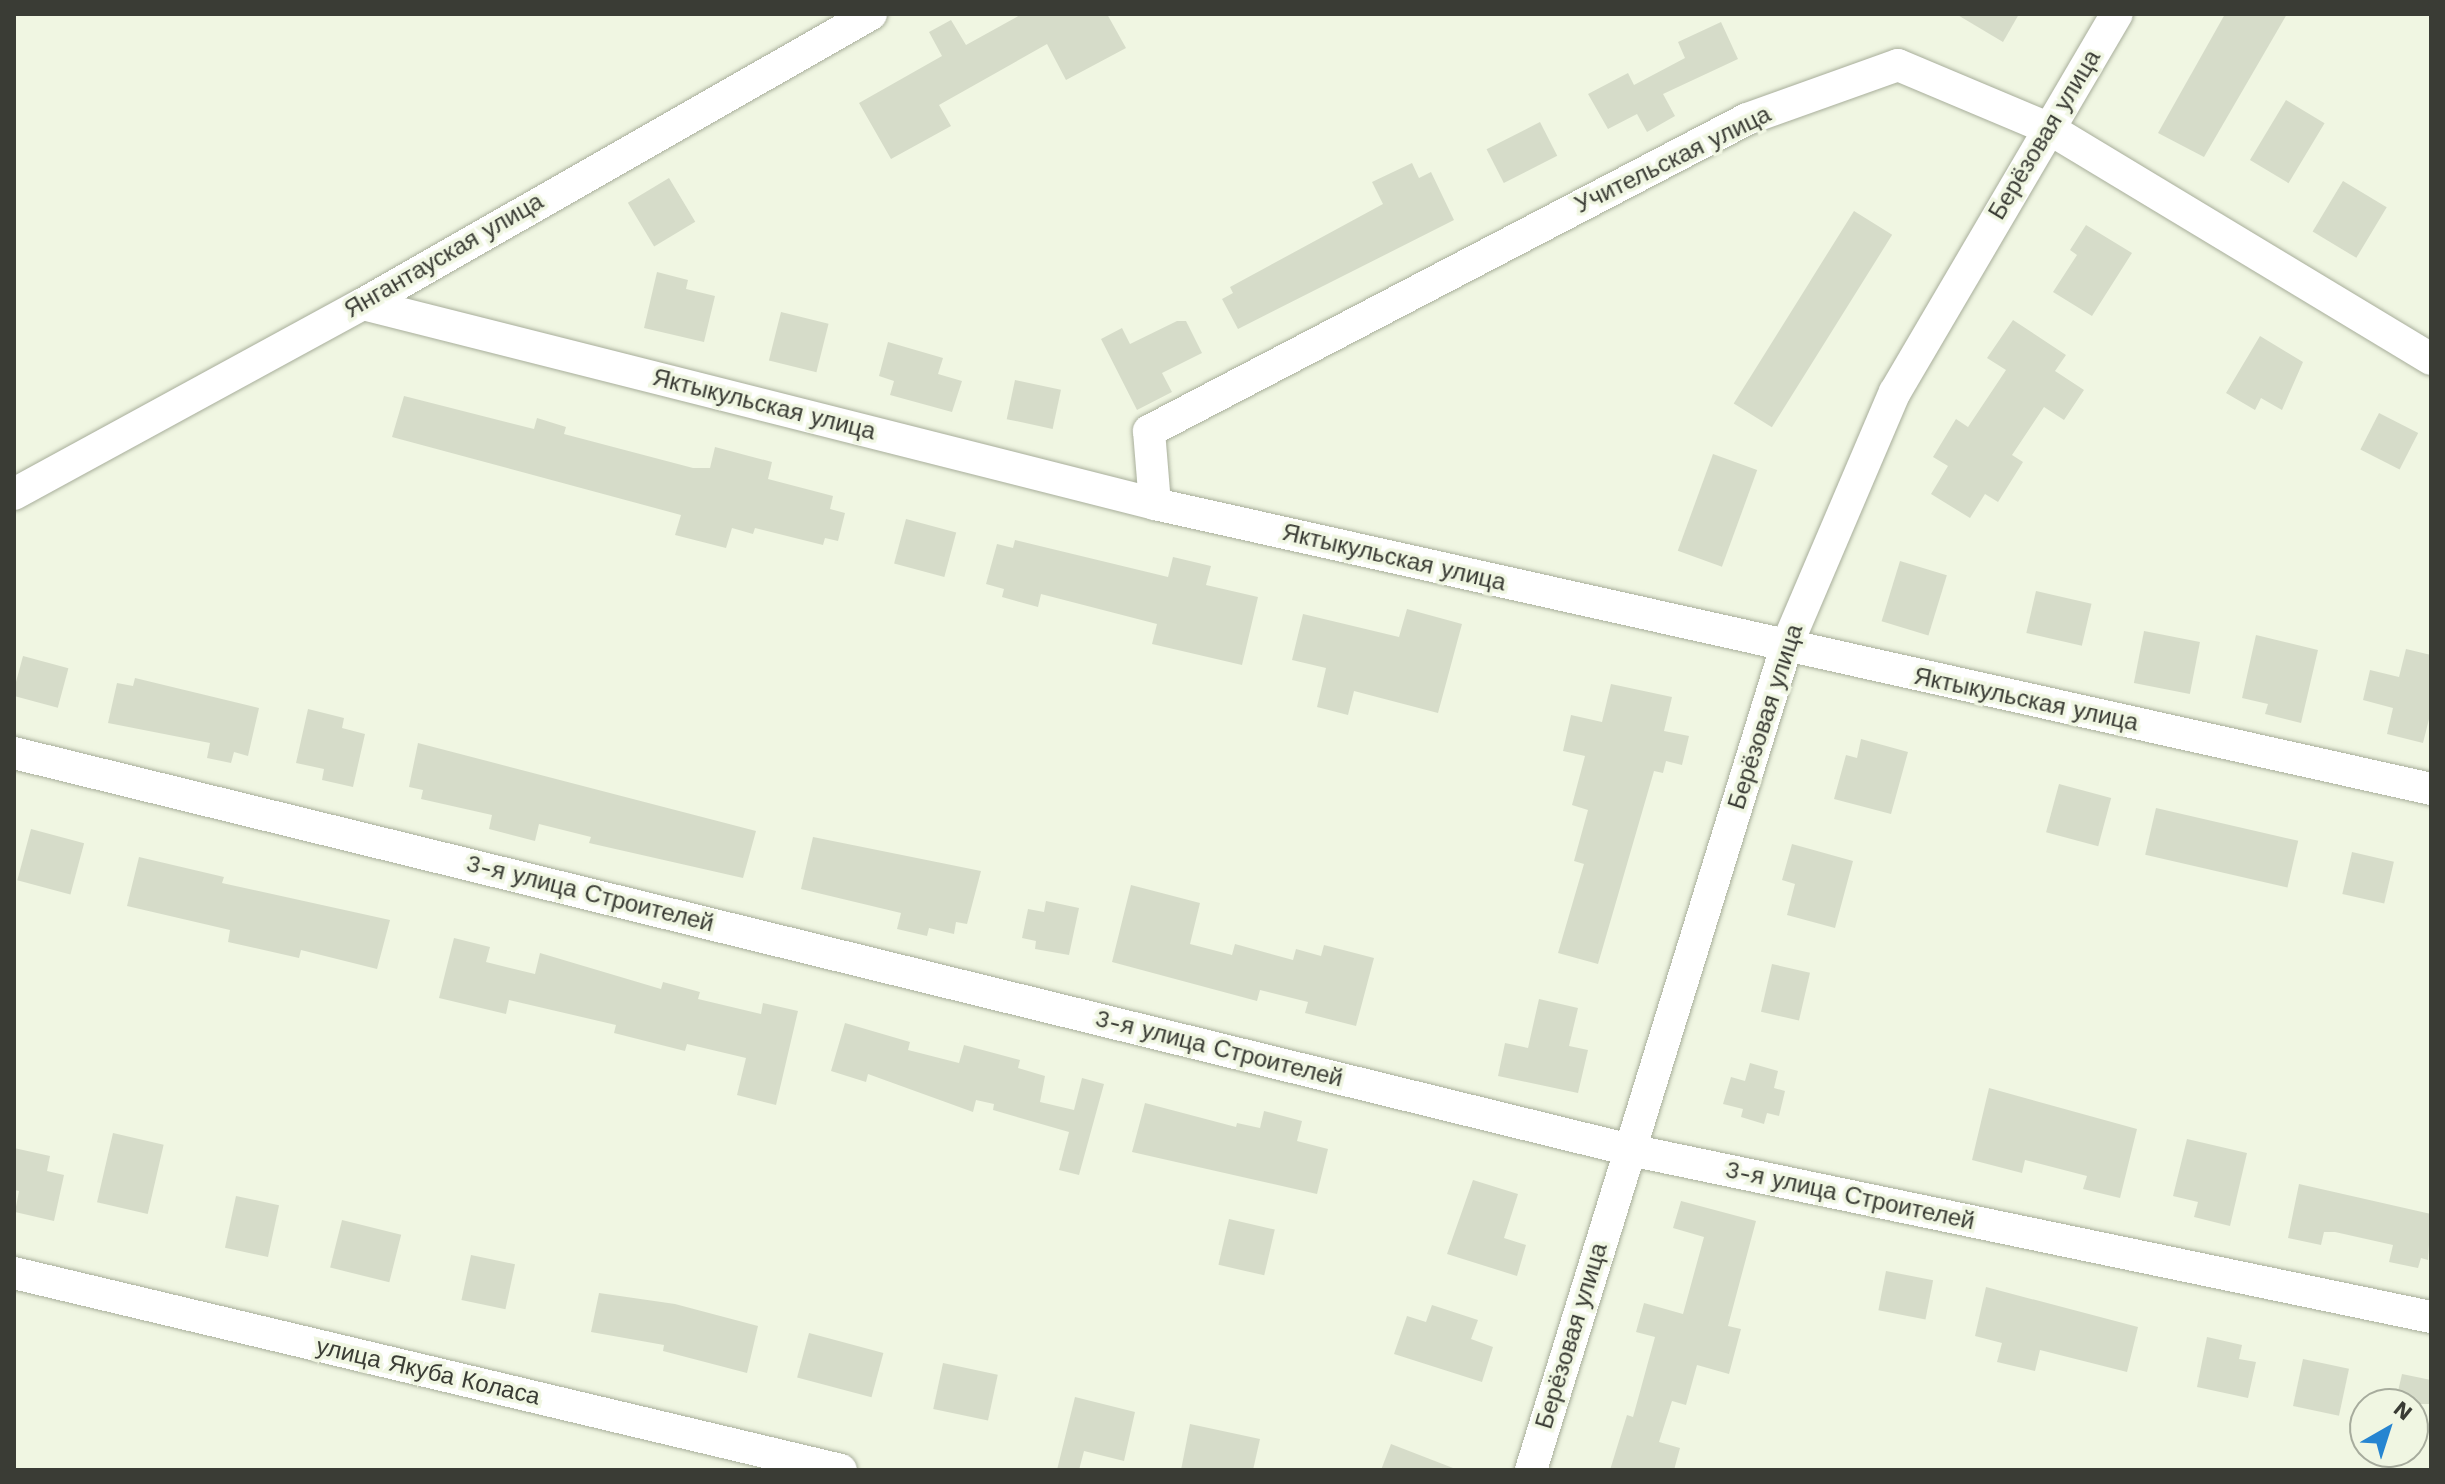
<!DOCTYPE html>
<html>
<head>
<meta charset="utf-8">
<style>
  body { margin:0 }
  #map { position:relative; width:2445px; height:1484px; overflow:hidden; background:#f0f6e2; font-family:"Work Sans",sans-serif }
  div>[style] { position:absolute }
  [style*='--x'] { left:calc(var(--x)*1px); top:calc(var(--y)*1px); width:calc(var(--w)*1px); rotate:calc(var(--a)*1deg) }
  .building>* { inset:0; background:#d6dcc9; transform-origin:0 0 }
  .roads { filter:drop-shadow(0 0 2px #a8ae9b) drop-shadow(0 0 2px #a8ae9b) }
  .minor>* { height:32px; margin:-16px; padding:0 16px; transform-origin:16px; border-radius:16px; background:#fff }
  span { translate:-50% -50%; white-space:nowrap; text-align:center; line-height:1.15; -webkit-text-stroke:7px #f0f6e2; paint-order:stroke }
  .street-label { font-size:24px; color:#3a3c35 }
  .frame { position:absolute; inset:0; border:16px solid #3a3c35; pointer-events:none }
  .north { position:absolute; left:2349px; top:1388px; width:80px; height:80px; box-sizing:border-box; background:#f0f6e2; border:2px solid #a7ac9d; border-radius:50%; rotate:39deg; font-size:22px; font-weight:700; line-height:32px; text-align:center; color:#3a3c35 }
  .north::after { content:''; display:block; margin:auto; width:28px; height:36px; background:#2685d1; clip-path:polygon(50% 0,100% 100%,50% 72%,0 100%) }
</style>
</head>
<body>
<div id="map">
  <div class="building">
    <div style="clip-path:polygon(1022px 14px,1107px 14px,1126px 48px,1066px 80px,1047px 44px,939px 105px,951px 126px,891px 159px,859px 103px,942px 56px,929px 32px,951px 20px,966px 45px)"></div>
    <div style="clip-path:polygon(1956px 14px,2019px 14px,2003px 42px)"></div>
    <div style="clip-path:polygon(2225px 14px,2287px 14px,2204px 157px,2158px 133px)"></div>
    <div style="clip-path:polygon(1721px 22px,1738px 59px,1663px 94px,1675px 116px,1647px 132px,1637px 114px,1608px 129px,1588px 94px,1628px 73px,1634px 85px,1685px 58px,1678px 42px)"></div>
    <div style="left:2286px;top:100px;width:45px;height:70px;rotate:31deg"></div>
    <div style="left:1540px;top:122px;width:38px;height:60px;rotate:63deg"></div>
    <div style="clip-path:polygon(1412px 163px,1419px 178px,1431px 172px,1454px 220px,1238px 329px,1222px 299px,1233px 293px,1230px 287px,1383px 204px,1372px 182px)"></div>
    <div style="left:669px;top:178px;width:51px;height:48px;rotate:59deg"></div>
    <div style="left:2343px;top:181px;width:51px;height:59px;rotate:31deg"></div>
    <div style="left:1854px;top:211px;width:45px;height:227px;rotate:32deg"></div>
    <div style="clip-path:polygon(2086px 225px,2132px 253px,2092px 316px,2053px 292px,2077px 255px,2070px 250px)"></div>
    <div style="clip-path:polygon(657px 272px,688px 280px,686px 289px,715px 296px,704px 342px,644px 328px)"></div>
    <div style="left:781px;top:312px;width:49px;height:50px;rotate:14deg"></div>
    <div style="clip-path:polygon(2013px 320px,2066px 355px,2055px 371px,2084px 390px,2064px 420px,2044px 407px,2012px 455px,2023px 462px,1998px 502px,1985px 494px,1970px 518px,1931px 494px,1948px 466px,1933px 457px,1956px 419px,1968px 427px,2006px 370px,1987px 358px)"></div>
    <div style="clip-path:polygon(1177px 321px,1186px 321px,1202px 353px,1162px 373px,1172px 392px,1137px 410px,1101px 339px,1122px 328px,1130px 344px)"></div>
    <div style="clip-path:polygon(2260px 336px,2303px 362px,2282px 410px,2261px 398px,2255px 410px,2226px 393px)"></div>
    <div style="clip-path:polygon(888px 342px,943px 358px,938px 374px,962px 381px,952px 412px,890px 395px,894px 381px,879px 376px)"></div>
    <div style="left:1015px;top:380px;width:47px;height:40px;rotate:12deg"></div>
    <div style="clip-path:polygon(404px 396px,534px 429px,537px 418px,566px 427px,564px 434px,693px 468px,710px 468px,715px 447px,772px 462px,768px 479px,833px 496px,830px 509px,845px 513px,838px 541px,825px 538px,823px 545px,755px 528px,753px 534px,732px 528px,726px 548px,675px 535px,681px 515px,392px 437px)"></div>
    <div style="left:2379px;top:413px;width:44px;height:41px;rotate:27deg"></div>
    <div style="left:1713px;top:454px;width:47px;height:103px;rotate:20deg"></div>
    <div style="left:906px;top:519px;width:52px;height:46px;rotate:15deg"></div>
    <div style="clip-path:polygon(1015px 540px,1168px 577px,1173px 557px,1211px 566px,1206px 585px,1258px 597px,1242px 665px,1152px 644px,1157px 624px,1041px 594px,1038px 607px,1002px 597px,1004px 589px,986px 584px,997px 544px,1013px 548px)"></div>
    <div style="left:1900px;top:561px;width:49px;height:63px;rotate:17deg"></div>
    <div style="left:2036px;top:591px;width:57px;height:43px;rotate:13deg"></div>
    <div style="clip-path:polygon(1407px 609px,1462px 624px,1438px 713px,1354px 691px,1348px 715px,1317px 707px,1326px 668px,1292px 660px,1303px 614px,1399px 637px)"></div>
    <div style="left:2144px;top:631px;width:57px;height:53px;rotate:11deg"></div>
    <div style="clip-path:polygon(2256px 635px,2318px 650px,2301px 723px,2265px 714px,2268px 704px,2242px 698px)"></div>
    <div style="clip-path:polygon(2406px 649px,2431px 655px,2431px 711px,2423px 743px,2387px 734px,2393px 708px,2363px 700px,2370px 670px,2399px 677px)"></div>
    <div style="left:23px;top:656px;width:47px;height:41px;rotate:15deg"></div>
    <div style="clip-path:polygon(135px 678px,259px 708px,248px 756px,234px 752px,231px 763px,207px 758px,210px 743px,108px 723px,117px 683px,133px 686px)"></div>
    <div style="clip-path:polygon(1611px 684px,1672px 697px,1664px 731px,1689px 736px,1682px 765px,1666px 761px,1663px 773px,1654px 771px,1598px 964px,1558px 953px,1584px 864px,1574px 861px,1588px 810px,1572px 805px,1585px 756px,1563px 751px,1571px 715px,1602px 722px)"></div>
    <div style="clip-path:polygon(308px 709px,344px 718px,342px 728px,365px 734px,353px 787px,322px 780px,324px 769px,296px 763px)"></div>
    <div style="clip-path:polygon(1861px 739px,1908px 752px,1891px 814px,1834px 799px,1846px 755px,1857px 758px)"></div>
    <div style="clip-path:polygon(418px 743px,756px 831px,743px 878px,589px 843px,591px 837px,539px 824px,535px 841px,489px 829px,492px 815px,421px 799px,423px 790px,409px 787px)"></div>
    <div style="left:2059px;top:784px;width:54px;height:50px;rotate:15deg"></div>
    <div style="left:2156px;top:808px;width:146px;height:48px;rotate:13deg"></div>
    <div style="left:31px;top:829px;width:55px;height:53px;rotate:15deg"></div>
    <div style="clip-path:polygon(813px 837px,981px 871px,967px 924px,956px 922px,954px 934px,929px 928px,927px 936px,897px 929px,901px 913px,801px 889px)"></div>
    <div style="clip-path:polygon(1792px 844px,1853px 861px,1835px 928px,1787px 915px,1795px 884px,1782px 880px)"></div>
    <div style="left:2352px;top:852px;width:43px;height:43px;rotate:13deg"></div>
    <div style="clip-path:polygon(139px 857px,224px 877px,222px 883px,390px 920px,377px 969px,301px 950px,299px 958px,228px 942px,230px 930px,127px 906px)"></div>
    <div style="clip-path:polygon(1131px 885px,1200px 903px,1190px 944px,1232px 955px,1235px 944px,1293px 960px,1296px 949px,1321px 956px,1324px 945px,1374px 958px,1356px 1026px,1305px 1013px,1308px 1002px,1260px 990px,1257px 1001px,1112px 962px)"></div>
    <div style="clip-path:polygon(1046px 901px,1079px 908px,1069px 955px,1035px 949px,1036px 941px,1022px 938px,1028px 909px,1044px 912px)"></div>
    <div style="clip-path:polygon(454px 938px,490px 947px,486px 962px,535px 974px,540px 953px,661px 989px,663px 982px,700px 992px,698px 999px,761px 1014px,763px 1003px,798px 1011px,776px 1105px,737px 1095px,746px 1058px,687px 1044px,685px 1051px,614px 1033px,616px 1025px,509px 1000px,506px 1014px,439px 998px)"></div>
    <div style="left:1772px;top:964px;width:39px;height:49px;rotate:13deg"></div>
    <div style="clip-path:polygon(1539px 999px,1578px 1008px,1569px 1046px,1588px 1050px,1578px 1093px,1498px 1076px,1505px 1043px,1528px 1048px)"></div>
    <div style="clip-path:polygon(845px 1023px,910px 1042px,908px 1050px,959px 1063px,964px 1045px,1020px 1060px,1018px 1068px,1045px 1076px,1040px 1102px,1074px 1110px,1082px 1078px,1104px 1084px,1079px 1175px,1059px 1170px,1069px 1132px,993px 1110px,994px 1104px,976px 1100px,973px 1112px,868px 1074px,866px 1082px,831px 1071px)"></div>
    <div style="clip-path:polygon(1750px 1063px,1778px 1071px,1774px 1088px,1785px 1091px,1779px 1116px,1767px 1113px,1764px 1124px,1741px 1117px,1743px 1109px,1723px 1104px,1731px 1077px,1745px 1081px)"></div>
    <div style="clip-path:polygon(1989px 1088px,2137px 1129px,2120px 1198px,2083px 1189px,2087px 1176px,2025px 1160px,2022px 1173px,1972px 1160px)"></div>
    <div style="clip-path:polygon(1145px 1103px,1236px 1127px,1237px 1123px,1260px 1128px,1264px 1111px,1302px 1121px,1297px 1141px,1328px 1149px,1317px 1194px,1132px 1152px)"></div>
    <div style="left:113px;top:1133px;width:52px;height:71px;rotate:13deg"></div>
    <div style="clip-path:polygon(2187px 1139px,2247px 1153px,2230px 1226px,2194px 1217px,2198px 1202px,2173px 1196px)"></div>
    <div style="clip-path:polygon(14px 1148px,50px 1156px,47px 1171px,64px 1175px,54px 1221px,15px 1212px,19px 1191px,14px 1190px)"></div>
    <div style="clip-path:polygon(1473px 1180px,1518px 1194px,1504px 1238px,1526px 1245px,1517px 1276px,1447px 1254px)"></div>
    <div style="clip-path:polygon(2299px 1184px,2431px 1214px,2428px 1260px,2421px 1258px,2418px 1268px,2389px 1262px,2393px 1245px,2335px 1232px,2324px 1232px,2321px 1245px,2288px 1238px)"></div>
    <div style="left:236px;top:1196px;width:44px;height:53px;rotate:12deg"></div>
    <div style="clip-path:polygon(1681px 1201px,1756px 1221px,1728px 1326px,1741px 1329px,1729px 1374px,1697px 1365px,1686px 1405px,1672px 1401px,1659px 1442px,1680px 1448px,1674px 1470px,1610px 1470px,1627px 1415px,1633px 1417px,1655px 1337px,1636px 1332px,1644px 1303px,1683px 1314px,1704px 1237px,1673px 1228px)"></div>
    <div style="left:1229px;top:1219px;width:47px;height:47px;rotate:13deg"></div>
    <div style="left:342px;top:1220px;width:61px;height:49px;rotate:14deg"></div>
    <div style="left:471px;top:1255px;width:45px;height:46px;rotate:12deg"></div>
    <div style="left:1886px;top:1271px;width:48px;height:40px;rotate:11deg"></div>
    <div style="clip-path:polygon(1986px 1287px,2138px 1327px,2127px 1372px,2040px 1350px,2035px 1371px,1997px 1362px,2002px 1343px,1975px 1336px)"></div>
    <div style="clip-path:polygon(599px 1293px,675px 1304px,758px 1326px,747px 1373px,663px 1351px,664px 1345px,591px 1332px)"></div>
    <div style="clip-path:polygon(1432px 1305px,1478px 1320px,1471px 1339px,1493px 1347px,1482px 1382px,1394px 1354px,1407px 1316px,1426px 1322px)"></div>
    <div style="left:809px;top:1333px;width:77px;height:46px;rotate:15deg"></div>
    <div style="clip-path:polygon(2207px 1337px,2242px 1345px,2239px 1359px,2256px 1362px,2248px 1398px,2197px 1387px)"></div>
    <div style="left:2303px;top:1359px;width:47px;height:48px;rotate:12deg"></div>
    <div style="left:943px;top:1363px;width:56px;height:47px;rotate:12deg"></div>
    <div style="clip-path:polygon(2402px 1374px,2431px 1380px,2431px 1404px,2395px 1404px)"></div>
    <div style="clip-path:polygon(1075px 1397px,1135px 1412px,1124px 1461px,1084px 1451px,1079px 1470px,1057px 1470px)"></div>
    <div style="clip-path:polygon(1190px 1424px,1260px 1439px,1253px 1470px,1181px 1470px)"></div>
    <div style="clip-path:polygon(1391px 1444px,1453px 1468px,1453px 1470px,1381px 1470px)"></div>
  </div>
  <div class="roads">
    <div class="minor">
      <div style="--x:363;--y:304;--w:817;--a:14.17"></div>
      <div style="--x:1155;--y:504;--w:1307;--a:12.59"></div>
      <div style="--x:14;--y:494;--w:397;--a:-28.6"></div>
      <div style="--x:363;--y:304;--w:585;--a:-29.72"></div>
      <div style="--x:1155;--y:504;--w:73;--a:-94.7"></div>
      <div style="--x:1149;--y:431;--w:674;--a:-27.55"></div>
      <div style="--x:1747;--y:119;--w:160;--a:-19.7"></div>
      <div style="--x:1898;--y:65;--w:163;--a:22.8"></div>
      <div style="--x:2048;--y:128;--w:447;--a:31.1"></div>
      <div style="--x:14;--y:753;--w:1664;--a:13.8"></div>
      <div style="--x:1630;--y:1150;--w:818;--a:11.78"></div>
      <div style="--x:14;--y:1273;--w:850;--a:13.4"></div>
      <div style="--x:1531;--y:1470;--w:862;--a:-72.78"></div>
      <div style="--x:1786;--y:647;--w:277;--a:-66.9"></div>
      <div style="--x:1895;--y:392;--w:438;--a:-59.6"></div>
    </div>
  </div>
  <div class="street-label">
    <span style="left:2045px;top:135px;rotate:-59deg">Берёзовая улица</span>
    <span style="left:1673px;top:160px;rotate:-26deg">Учительская улица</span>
    <span style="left:444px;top:256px;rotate:-30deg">Янгантауская улица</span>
    <span style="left:764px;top:405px;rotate:14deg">Яктыкульская улица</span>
    <span style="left:1394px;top:558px;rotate:13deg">Яктыкульская улица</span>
    <span style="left:2026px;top:700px;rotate:12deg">Яктыкульская улица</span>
    <span style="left:1766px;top:717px;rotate:-72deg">Берёзовая улица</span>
    <span style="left:590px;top:894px;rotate:14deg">3-я улица Строителей</span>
    <span style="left:1219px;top:1049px;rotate:14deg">3-я улица Строителей</span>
    <span style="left:1850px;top:1196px;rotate:12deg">3-я улица Строителей</span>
    <span style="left:1572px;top:1336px;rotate:-73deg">Берёзовая улица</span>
    <span style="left:428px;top:1372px;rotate:13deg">улица Якуба Коласа</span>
  </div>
  <div class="frame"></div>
  <div class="north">N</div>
</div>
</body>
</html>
